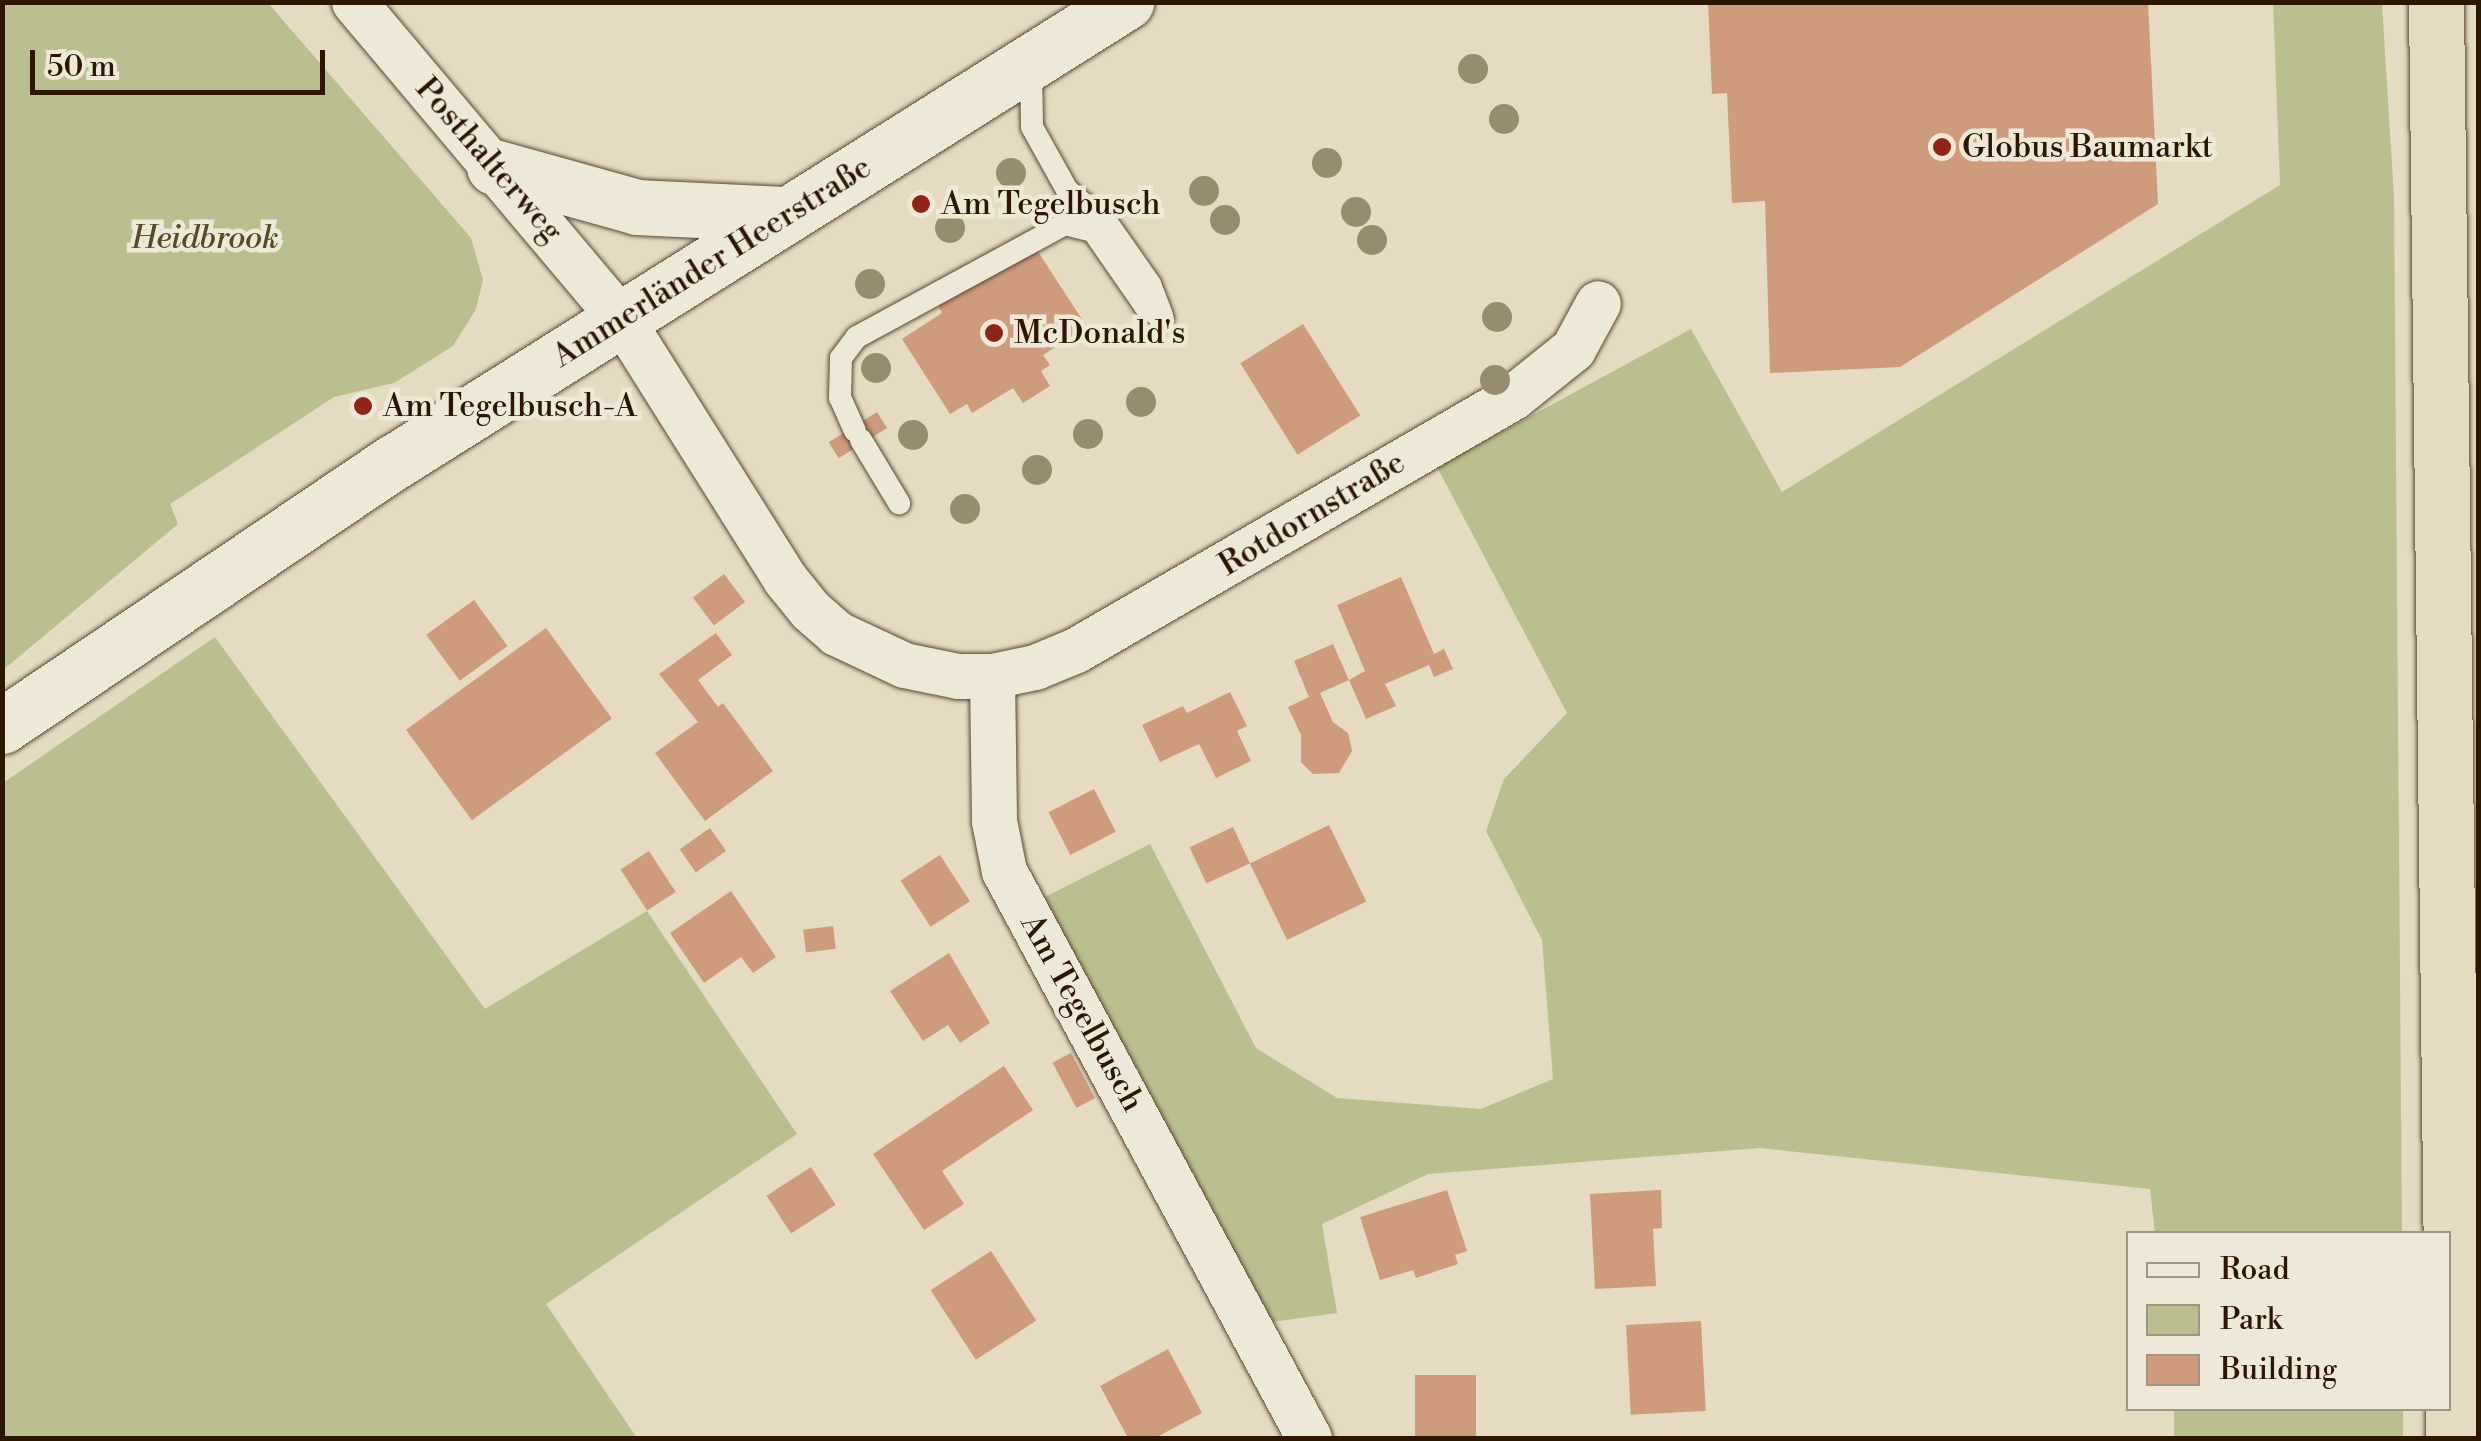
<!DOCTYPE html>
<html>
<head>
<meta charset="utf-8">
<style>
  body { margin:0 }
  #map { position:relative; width:2481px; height:1441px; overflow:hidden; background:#e4dbc2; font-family:"Libre Bodoni",serif }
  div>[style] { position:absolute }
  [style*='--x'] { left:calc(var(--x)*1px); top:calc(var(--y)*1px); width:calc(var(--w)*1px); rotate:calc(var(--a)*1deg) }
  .green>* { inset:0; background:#bbbe8e; transform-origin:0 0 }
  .building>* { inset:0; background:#cf9b7d; transform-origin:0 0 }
  .roads { filter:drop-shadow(0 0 2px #5c4832) drop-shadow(0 0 2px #5c4832) }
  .lane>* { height:22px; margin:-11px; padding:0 11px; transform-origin:11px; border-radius:11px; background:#ede8d7 }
  .street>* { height:45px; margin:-22.5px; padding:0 22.5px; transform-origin:22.5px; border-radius:22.5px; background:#ede8d7 }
  .secondary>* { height:55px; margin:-27.5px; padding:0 27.5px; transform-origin:27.5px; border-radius:27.5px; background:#ede8d7 }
  .highway>* { height:55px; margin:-27.5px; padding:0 27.5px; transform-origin:27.5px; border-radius:27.5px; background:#e4dbc2 }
  .trees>* { width:30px; height:30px; margin:-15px; border-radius:50%; background:#978b70 }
  .dots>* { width:28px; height:28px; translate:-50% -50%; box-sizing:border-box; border:5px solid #ede8d7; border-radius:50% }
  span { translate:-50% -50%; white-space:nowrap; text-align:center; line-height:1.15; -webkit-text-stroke:9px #ede8d7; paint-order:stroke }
  .poi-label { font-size:32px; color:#2e1702 }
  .left { translate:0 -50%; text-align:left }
  .street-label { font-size:32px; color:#2e1702 }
  .park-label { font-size:32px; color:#58492c; font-style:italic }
  .frame { position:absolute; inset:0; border:5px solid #2e1702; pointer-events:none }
  .legend { position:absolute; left:2126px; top:1231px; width:325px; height:180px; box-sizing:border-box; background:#ede8d7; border:2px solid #a19482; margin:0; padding:12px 18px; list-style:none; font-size:30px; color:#2e1702 }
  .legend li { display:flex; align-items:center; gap:20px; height:50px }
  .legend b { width:50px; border:2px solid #a19482 }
  .scale { position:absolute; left:30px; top:50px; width:295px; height:45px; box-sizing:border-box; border:5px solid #2e1702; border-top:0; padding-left:12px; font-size:30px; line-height:35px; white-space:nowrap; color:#2e1702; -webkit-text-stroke:8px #ede8d7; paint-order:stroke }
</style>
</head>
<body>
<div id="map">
  <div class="green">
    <div style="clip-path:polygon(3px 2px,268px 3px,471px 238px,483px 280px,476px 309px,453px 346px,394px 383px,334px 397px,170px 504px,178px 524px,3px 670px)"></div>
    <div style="clip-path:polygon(2273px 3px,2382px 3px,2394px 198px,2402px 1233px,2155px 1233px,2150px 1189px,1760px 1148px,1428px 1174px,1322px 1224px,1337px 1313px,1264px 1323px,1141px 1079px,1043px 898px,1150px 844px,1256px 1048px,1337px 1098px,1481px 1109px,1553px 1079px,1542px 940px,1486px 831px,1504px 779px,1567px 713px,1437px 467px,1691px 329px,1782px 492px,2280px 185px)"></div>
    <div style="clip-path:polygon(215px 637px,485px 1009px,647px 911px,797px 1134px,546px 1304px,637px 1438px,3px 1438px,3px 783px)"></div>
    <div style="left:2174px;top:1409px;width:229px;height:29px"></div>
  </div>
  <div class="building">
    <div style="clip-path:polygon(1708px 2px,2148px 2px,2158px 204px,1900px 367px,1770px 373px,1765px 201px,1732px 203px,1727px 93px,1712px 94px)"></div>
    <div style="clip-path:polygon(1033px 244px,1087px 327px,1043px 355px,1050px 365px,1041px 371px,1050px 386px,1023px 403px,1013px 388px,972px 413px,967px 404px,950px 414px,902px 339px,942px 313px,938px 306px)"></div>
    <div style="left:1303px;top:324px;width:108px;height:74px;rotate:58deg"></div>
    <div style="left:877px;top:412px;width:19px;height:57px;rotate:58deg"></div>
    <div style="left:724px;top:574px;width:35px;height:39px;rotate:53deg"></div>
    <div style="clip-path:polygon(1401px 577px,1434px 654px,1444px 649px,1453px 669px,1434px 677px,1429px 665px,1385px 684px,1396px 706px,1366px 719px,1349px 680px,1320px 693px,1333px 722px,1348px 733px,1352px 751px,1339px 773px,1313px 774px,1301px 762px,1301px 735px,1288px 707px,1309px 697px,1294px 661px,1333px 644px,1349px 680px,1365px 671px,1337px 605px)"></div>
    <div style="left:474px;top:600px;width:57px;height:59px;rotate:54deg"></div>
    <div style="left:546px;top:628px;width:112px;height:173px;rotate:54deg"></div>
    <div style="clip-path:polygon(716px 633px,732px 655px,698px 680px,718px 707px,723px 703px,773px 771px,705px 821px,655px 753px,698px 722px,659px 674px)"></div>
    <div style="clip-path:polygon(1230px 692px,1247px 726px,1237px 731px,1251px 761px,1216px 778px,1199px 744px,1160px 762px,1142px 725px,1183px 706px,1187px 713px)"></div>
    <div style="left:1094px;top:789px;width:48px;height:51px;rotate:63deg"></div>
    <div style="left:1329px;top:825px;width:85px;height:88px;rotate:64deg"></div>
    <div style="left:1233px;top:827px;width:40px;height:48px;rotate:65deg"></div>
    <div style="left:710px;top:828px;width:28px;height:37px;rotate:55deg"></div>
    <div style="left:649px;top:851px;width:49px;height:34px;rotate:57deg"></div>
    <div style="left:940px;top:855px;width:55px;height:47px;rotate:57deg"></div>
    <div style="clip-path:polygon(731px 891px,776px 957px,753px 973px,741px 957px,704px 983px,670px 933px)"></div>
    <div style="left:833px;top:926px;width:23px;height:30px;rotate:83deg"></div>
    <div style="clip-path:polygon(949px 953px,990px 1023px,960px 1043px,948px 1025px,923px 1041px,890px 991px)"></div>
    <div style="left:1071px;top:1053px;width:51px;height:21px;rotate:62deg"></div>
    <div style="clip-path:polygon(1004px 1066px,1033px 1110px,942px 1171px,964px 1204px,924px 1230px,873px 1154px)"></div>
    <div style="left:811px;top:1167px;width:45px;height:53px;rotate:57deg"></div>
    <div style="clip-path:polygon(1447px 1190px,1467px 1251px,1455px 1255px,1458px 1264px,1416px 1278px,1413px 1270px,1380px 1280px,1360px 1217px)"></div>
    <div style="clip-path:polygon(1661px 1190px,1662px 1228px,1653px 1229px,1656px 1286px,1595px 1289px,1590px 1194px)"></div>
    <div style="left:991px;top:1251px;width:83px;height:72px;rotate:57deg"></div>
    <div style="left:1701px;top:1321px;width:90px;height:75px;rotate:87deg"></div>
    <div style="clip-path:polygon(1168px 1349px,1202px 1413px,1155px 1438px,1128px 1438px,1100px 1386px)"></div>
    <div style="left:1415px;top:1375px;width:61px;height:62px"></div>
  </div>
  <div class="roads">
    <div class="lane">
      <div style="--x:1031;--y:67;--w:60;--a:89"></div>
      <div style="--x:1032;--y:127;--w:72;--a:60.9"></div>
      <div style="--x:1067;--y:190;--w:53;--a:39.7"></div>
      <div style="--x:1108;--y:224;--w:73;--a:55"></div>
      <div style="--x:1150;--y:284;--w:34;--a:69"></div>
      <div style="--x:855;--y:431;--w:36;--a:-114"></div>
      <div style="--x:840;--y:398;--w:40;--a:-88.6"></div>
      <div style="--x:841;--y:358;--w:26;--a:-53"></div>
      <div style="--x:857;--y:337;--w:237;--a:-28.5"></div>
      <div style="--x:1065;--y:224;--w:29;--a:14"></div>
      <div style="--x:1093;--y:231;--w:91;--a:55.3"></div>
      <div style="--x:1145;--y:306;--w:22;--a:36"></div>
      <div style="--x:861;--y:440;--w:74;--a:58.9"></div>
    </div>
    <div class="street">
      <div style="--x:354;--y:2;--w:416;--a:49.9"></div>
      <div style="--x:622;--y:320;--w:306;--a:57.8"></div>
      <div style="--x:785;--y:579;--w:40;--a:51"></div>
      <div style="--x:810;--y:610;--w:35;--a:41"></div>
      <div style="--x:836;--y:633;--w:75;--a:25.2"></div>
      <div style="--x:904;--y:665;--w:55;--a:11.5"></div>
      <div style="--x:958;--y:676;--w:34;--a:0"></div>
      <div style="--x:992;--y:676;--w:44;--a:-11.8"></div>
      <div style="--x:1035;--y:667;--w:44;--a:-22.5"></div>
      <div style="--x:1076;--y:650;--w:505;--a:-30.07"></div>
      <div style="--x:1513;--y:397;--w:77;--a:-38.7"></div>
      <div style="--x:1573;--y:349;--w:52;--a:-61.5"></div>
      <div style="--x:992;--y:676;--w:145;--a:89.2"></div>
      <div style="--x:994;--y:821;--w:51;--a:78.7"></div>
      <div style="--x:1004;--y:871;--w:644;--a:61.72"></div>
    </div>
    <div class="secondary">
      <div style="--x:494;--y:167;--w:148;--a:15.6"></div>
      <div style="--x:637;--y:207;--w:151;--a:2.7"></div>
      <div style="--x:2;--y:726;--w:473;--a:-34"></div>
      <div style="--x:394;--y:462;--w:865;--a:-32.15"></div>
    </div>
    <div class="highway">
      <div style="--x:2436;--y:2;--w:1436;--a:89.32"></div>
    </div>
  </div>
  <div class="trees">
    <div style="left:1473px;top:69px"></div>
    <div style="left:1504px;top:119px"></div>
    <div style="left:1327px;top:163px"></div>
    <div style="left:1011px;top:173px"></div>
    <div style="left:1204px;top:191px"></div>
    <div style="left:1356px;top:212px"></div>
    <div style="left:1225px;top:220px"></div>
    <div style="left:950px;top:228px"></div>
    <div style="left:1372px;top:240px"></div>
    <div style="left:870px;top:284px"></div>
    <div style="left:1497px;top:317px"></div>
    <div style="left:876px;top:368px"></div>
    <div style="left:1495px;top:380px"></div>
    <div style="left:1141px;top:402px"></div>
    <div style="left:1088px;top:434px"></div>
    <div style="left:913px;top:435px"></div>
    <div style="left:1037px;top:470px"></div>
    <div style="left:965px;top:509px"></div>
  </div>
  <div class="dots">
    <div style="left:1942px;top:147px;background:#8f2418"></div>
    <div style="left:921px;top:204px;background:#8f2418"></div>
    <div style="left:994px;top:333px;background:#8f2418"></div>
    <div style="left:363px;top:406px;background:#8f2418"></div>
  </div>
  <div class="poi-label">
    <span class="left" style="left:1962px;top:147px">Globus Baumarkt</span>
    <span class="left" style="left:941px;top:204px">Am Tegelbusch</span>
    <span class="left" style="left:1014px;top:333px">McDonald's</span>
    <span class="left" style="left:383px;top:406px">Am Tegelbusch-A</span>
  </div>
  <div class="street-label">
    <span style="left:489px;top:160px;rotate:49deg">Posthalterweg</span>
    <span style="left:712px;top:262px;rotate:-32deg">Ammerländer Heerstraße</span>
    <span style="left:1312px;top:514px;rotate:-31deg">Rotdornstraße</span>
    <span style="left:1082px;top:1013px;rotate:61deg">Am Tegelbusch</span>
  </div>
  <div class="park-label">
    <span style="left:205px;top:238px">Heidbrook</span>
  </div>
  <div class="frame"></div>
  <ul class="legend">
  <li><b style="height:12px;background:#ede8d7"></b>Road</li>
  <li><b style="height:28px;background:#bbbe8e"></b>Park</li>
  <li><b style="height:28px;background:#cf9b7d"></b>Building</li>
  </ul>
  <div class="scale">50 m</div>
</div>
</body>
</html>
